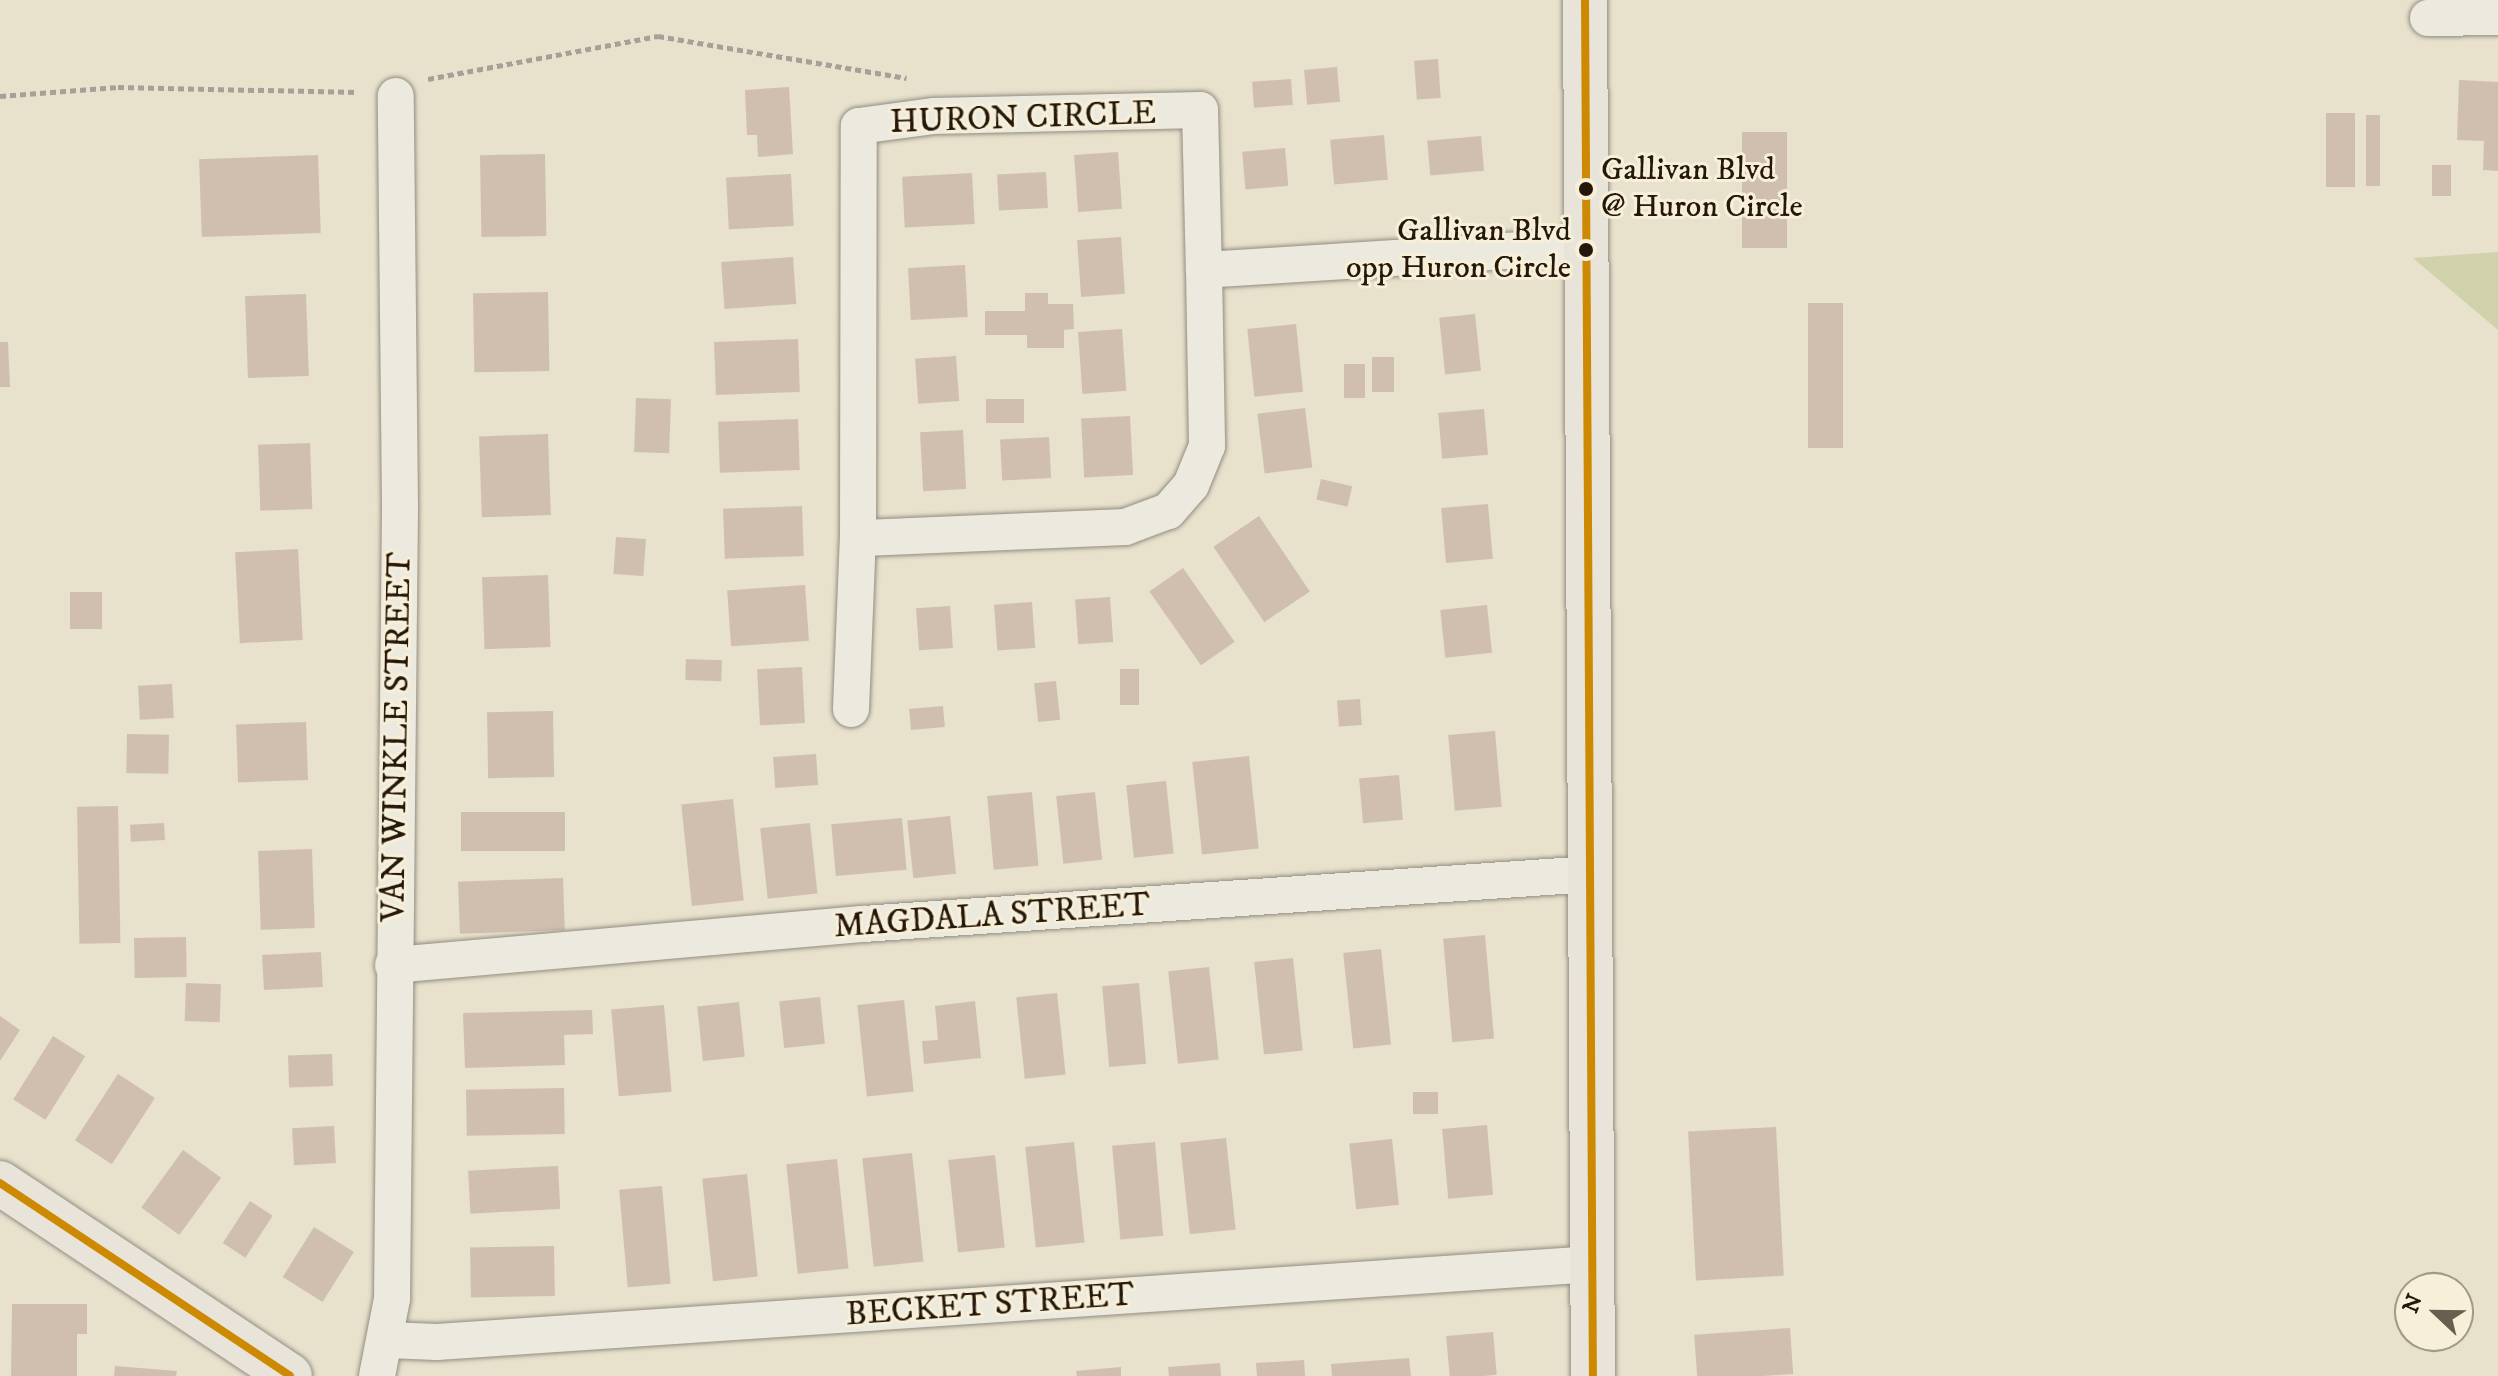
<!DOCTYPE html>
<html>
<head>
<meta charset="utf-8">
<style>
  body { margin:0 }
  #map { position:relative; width:2498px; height:1376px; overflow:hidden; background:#e8e1cc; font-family:"IM FELL DW Pica",serif }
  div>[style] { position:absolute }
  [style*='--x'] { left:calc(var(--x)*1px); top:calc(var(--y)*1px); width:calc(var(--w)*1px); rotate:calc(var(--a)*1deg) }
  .green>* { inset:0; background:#d0d2ac }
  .building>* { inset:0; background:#d0bfaf; transform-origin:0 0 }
  .path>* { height:5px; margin-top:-2.5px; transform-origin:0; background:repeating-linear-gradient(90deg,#a5a198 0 6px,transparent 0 10px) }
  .roads { filter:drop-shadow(0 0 2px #938d80) drop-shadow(0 0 2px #938d80) }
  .minor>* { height:36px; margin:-18px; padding:0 18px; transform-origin:18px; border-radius:18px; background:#ece9de }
  .primary>* { height:44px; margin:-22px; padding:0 22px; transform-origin:22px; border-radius:22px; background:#e8e4d9 }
  .trunk>* { height:44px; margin:-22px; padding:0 22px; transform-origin:22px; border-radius:22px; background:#e8e4d9 }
  .bus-1>* { height:8px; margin:-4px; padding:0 4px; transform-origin:4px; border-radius:4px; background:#cd8902 }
  .dots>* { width:22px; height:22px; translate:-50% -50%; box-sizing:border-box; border:4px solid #f7efd7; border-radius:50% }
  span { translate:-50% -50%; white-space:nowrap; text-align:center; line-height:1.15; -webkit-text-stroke:6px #f7efd7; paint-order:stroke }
  .bus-label { font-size:32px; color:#25170b }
  .left { translate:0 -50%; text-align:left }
  .right { translate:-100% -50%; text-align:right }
  .street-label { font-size:34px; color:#25170b }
  .north { position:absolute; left:2394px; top:1272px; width:80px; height:80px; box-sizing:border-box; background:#f7efd7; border:2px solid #a39985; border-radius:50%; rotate:292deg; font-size:22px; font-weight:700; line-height:32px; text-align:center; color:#25170b }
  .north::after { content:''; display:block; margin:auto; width:28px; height:36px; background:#695e4f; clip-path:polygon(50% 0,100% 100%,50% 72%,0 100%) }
</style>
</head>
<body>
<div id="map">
  <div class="green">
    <div style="clip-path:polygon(2498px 252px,2498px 330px,2413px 258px)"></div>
  </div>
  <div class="building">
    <div style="left:1438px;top:59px;width:39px;height:24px;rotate:86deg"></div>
    <div style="left:1337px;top:67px;width:35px;height:33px;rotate:85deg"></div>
    <div style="left:1291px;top:79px;width:26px;height:39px;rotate:86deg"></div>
    <div style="clip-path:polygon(2459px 80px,2498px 82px,2498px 171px,2483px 170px,2484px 141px,2457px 140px)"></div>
    <div style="clip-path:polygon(789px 87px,793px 154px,758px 157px,757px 135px,747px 135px,745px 90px)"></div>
    <div style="left:2326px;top:113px;width:29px;height:74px"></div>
    <div style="left:2366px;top:115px;width:14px;height:71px"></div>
    <div style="left:1742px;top:132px;width:45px;height:116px"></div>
    <div style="left:1384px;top:135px;width:45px;height:54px;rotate:85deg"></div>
    <div style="left:1481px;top:136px;width:35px;height:54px;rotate:85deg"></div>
    <div style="left:1285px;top:148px;width:38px;height:43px;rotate:85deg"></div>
    <div style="left:1118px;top:152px;width:57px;height:44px;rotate:86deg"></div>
    <div style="left:545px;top:154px;width:82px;height:65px;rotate:89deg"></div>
    <div style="left:318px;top:155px;width:78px;height:119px;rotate:88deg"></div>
    <div style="left:2432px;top:165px;width:19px;height:31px"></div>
    <div style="left:1046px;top:172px;width:36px;height:49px;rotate:87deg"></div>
    <div style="left:972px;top:173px;width:51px;height:70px;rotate:87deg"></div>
    <div style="left:791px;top:174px;width:52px;height:65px;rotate:87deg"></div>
    <div style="left:1121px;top:237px;width:57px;height:44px;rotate:86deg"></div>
    <div style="left:793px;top:257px;width:47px;height:72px;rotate:86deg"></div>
    <div style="left:965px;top:265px;width:52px;height:57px;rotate:87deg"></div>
    <div style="left:548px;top:292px;width:79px;height:75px;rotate:89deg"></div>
    <div style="clip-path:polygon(1025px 293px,1048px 293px,1048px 304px,1073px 304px,1074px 329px,1064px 330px,1064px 348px,1027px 348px,1027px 335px,985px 335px,985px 311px,1025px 311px)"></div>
    <div style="left:306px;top:294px;width:82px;height:61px;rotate:88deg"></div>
    <div style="left:1843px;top:303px;width:145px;height:35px;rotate:90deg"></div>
    <div style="left:1475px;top:314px;width:57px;height:36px;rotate:84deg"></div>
    <div style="left:1296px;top:324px;width:68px;height:49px;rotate:84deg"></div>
    <div style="left:1122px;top:329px;width:62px;height:44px;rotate:86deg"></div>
    <div style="left:798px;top:339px;width:53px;height:84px;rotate:88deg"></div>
    <div style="clip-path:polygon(0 342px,8px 342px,10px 387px,0 387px)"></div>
    <div style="left:956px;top:356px;width:45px;height:41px;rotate:86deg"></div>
    <div style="left:1372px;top:357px;width:22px;height:35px"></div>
    <div style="left:1344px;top:364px;width:21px;height:34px"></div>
    <div style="left:636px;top:398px;width:35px;height:54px;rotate:2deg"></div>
    <div style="left:986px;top:399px;width:38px;height:24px"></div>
    <div style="left:1305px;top:408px;width:60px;height:48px;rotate:83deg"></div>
    <div style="left:1484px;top:409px;width:46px;height:46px;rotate:85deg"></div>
    <div style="left:1130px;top:416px;width:59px;height:49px;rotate:87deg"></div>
    <div style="left:798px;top:419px;width:51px;height:80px;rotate:88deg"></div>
    <div style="left:963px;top:430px;width:59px;height:43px;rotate:87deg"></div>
    <div style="left:548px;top:434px;width:81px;height:69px;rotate:88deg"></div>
    <div style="left:1049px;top:437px;width:41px;height:49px;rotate:87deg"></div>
    <div style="left:310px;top:443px;width:66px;height:52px;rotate:88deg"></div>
    <div style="left:1321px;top:479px;width:32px;height:21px;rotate:13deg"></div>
    <div style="left:1488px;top:504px;width:55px;height:47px;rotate:85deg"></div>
    <div style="left:802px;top:506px;width:50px;height:79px;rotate:88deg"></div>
    <div style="left:1259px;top:516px;width:91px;height:55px;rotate:56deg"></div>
    <div style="left:616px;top:537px;width:30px;height:37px;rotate:4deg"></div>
    <div style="left:298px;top:549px;width:91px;height:63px;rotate:87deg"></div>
    <div style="left:1183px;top:568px;width:90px;height:41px;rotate:55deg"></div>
    <div style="left:548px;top:575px;width:72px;height:66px;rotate:88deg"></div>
    <div style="left:805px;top:585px;width:56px;height:78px;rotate:86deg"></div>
    <div style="left:70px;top:592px;width:32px;height:37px"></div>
    <div style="left:1110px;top:597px;width:45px;height:35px;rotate:86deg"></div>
    <div style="left:1032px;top:602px;width:46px;height:38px;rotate:86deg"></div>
    <div style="left:1487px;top:605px;width:48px;height:47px;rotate:84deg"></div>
    <div style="left:950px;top:606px;width:42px;height:34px;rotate:86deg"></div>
    <div style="left:686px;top:659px;width:36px;height:21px;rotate:2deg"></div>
    <div style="left:802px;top:667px;width:56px;height:45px;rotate:87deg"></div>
    <div style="left:1120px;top:669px;width:19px;height:36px"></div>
    <div style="left:1056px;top:681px;width:39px;height:22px;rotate:84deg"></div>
    <div style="left:172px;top:684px;width:34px;height:34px;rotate:87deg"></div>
    <div style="left:1360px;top:699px;width:26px;height:23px;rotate:86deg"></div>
    <div style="left:943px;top:706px;width:21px;height:34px;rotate:85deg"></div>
    <div style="left:553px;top:711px;width:66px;height:66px;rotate:89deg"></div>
    <div style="left:306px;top:722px;width:58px;height:70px;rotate:88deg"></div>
    <div style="left:1495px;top:731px;width:76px;height:47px;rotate:85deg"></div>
    <div style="left:127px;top:734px;width:42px;height:39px;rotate:1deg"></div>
    <div style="left:816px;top:754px;width:31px;height:43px;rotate:86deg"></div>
    <div style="left:1249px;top:756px;width:93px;height:57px;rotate:84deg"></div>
    <div style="left:1399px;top:775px;width:45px;height:40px;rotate:85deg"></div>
    <div style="left:1166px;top:781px;width:73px;height:40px;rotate:84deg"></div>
    <div style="left:1032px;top:792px;width:74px;height:45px;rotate:85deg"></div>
    <div style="left:1095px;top:792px;width:68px;height:39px;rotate:84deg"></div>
    <div style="left:733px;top:799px;width:102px;height:52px;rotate:84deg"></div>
    <div style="left:118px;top:806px;width:137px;height:41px;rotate:89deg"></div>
    <div style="left:565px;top:812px;width:39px;height:104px;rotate:90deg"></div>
    <div style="left:950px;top:816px;width:58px;height:43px;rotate:84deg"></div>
    <div style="left:902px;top:818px;width:52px;height:71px;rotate:85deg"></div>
    <div style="left:164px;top:823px;width:17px;height:34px;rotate:87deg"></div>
    <div style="left:810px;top:823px;width:71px;height:50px;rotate:84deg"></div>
    <div style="left:312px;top:849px;width:79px;height:54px;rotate:88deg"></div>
    <div style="left:563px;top:878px;width:52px;height:105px;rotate:88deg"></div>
    <div style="left:1485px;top:935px;width:104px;height:42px;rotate:85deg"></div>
    <div style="left:186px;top:937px;width:40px;height:52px;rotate:89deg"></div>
    <div style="left:1381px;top:949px;width:96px;height:38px;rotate:84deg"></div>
    <div style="left:321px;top:952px;width:35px;height:59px;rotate:87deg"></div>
    <div style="left:1293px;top:958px;width:93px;height:39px;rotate:84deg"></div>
    <div style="left:1209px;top:967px;width:93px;height:41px;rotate:84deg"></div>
    <div style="left:186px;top:983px;width:35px;height:38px;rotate:2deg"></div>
    <div style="left:1139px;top:983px;width:81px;height:37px;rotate:85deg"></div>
    <div style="left:1057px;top:993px;width:82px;height:41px;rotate:84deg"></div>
    <div style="left:820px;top:997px;width:47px;height:41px;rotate:84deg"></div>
    <div style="left:904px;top:1000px;width:92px;height:47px;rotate:84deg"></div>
    <div style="clip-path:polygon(975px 1001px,981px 1058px,924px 1064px,922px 1041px,938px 1040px,935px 1006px)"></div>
    <div style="left:739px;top:1002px;width:55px;height:42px;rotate:84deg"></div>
    <div style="left:664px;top:1005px;width:87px;height:53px;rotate:85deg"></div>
    <div style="clip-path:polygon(592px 1010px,593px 1034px,564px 1035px,565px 1065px,465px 1068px,463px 1013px)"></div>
    <div style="clip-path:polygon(0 1016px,20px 1030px,0 1061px)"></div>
    <div style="left:53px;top:1036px;width:38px;height:75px;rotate:32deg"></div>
    <div style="left:332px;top:1054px;width:32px;height:44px;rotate:88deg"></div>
    <div style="left:118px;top:1074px;width:44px;height:79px;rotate:33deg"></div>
    <div style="left:564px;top:1088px;width:46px;height:98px;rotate:89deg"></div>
    <div style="left:1413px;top:1092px;width:25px;height:22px"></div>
    <div style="left:1487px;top:1125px;width:70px;height:45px;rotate:85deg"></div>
    <div style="left:334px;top:1126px;width:37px;height:42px;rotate:87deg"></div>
    <div style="left:1776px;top:1127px;width:149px;height:88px;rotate:87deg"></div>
    <div style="left:1226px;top:1138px;width:92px;height:46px;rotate:84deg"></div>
    <div style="left:1392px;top:1139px;width:66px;height:43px;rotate:84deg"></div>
    <div style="left:1074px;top:1142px;width:101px;height:49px;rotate:84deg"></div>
    <div style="left:1155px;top:1142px;width:94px;height:43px;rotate:85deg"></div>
    <div style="left:183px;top:1150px;width:47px;height:71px;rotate:36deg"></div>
    <div style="left:912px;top:1153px;width:109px;height:50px;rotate:84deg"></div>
    <div style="left:995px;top:1155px;width:93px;height:47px;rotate:84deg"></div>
    <div style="left:837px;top:1159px;width:110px;height:51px;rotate:84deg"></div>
    <div style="left:558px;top:1166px;width:43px;height:90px;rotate:87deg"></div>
    <div style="left:747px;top:1174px;width:103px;height:45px;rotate:84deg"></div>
    <div style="left:662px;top:1186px;width:98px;height:43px;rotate:85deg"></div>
    <div style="left:250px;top:1201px;width:27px;height:50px;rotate:33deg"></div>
    <div style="left:314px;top:1227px;width:47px;height:59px;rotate:32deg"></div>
    <div style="left:554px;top:1246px;width:50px;height:84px;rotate:89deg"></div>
    <div style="clip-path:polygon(12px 1304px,87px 1304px,87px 1334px,77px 1334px,77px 1376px,11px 1376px)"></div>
    <div style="left:1790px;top:1328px;width:46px;height:96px;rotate:86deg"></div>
    <div style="left:1493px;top:1332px;width:43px;height:47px;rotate:85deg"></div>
    <div style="clip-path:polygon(1409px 1358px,1411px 1376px,1332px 1376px,1331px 1364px)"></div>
    <div style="clip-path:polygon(1304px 1360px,1305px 1376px,1257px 1376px,1256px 1363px)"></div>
    <div style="clip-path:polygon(1220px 1363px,1221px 1376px,1169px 1376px,1168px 1367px)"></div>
    <div style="clip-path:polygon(115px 1366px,177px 1371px,176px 1376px,114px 1376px)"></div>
    <div style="clip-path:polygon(1121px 1367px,1121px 1376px,1077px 1376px,1076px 1371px)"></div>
  </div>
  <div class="path">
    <div style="--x:428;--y:79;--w:234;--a:-10.6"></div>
    <div style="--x:658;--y:36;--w:252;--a:9.6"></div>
    <div style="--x:0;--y:96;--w:118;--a:-4.4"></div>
    <div style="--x:118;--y:87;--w:240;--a:1.2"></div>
  </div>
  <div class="roads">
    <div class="minor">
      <div style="--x:2428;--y:18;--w:70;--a:-0.8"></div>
      <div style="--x:1204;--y:270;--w:176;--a:89"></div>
      <div style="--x:1207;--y:446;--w:42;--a:112.3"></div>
      <div style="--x:1191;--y:485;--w:35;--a:131"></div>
      <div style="--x:1168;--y:511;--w:46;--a:159.6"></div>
      <div style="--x:1125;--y:527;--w:267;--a:177.6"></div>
      <div style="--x:858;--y:538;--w:412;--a:-89.9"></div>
      <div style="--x:859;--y:126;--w:76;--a:-7.6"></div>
      <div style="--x:934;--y:116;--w:266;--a:-1.3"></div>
      <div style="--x:1200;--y:110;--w:160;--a:88.6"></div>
      <div style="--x:1204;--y:270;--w:383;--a:-3.6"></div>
      <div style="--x:851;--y:709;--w:171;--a:-87.7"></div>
      <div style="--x:393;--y:965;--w:472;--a:-5"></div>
      <div style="--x:863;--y:924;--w:730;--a:-3.93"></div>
      <div style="--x:387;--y:1340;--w:50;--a:2.3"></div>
      <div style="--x:437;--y:1342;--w:1159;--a:-3.86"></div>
      <div style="--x:377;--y:1376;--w:78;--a:-79"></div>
      <div style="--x:392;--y:1299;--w:793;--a:-89.42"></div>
      <div style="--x:400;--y:506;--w:410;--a:-90.6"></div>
    </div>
    <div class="primary">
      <div style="--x:0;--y:1183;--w:348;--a:33.6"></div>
    </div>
    <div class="trunk">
      <div style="--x:1585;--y:0;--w:1376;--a:89.67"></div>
    </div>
  </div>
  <div class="bus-1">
    <div style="--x:1585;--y:0;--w:1376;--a:89.67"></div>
    <div style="--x:0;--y:1183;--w:348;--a:33.6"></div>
  </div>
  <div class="dots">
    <div style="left:1586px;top:189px;background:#25170b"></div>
    <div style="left:1586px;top:250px;background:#25170b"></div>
  </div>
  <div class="bus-label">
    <span class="left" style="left:1601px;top:189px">Gallivan Blvd<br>@ Huron Circle</span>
    <span class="right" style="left:1571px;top:250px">Gallivan Blvd<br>opp Huron Circle</span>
  </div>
  <div class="street-label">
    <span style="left:1023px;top:118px;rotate:-2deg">HURON CIRCLE</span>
    <span style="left:397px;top:737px;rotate:-89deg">VAN WINKLE STREET</span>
    <span style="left:992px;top:916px;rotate:-4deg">MAGDALA STREET</span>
    <span style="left:990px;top:1305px;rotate:-4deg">BECKET STREET</span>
  </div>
  <div class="north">N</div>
</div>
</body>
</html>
